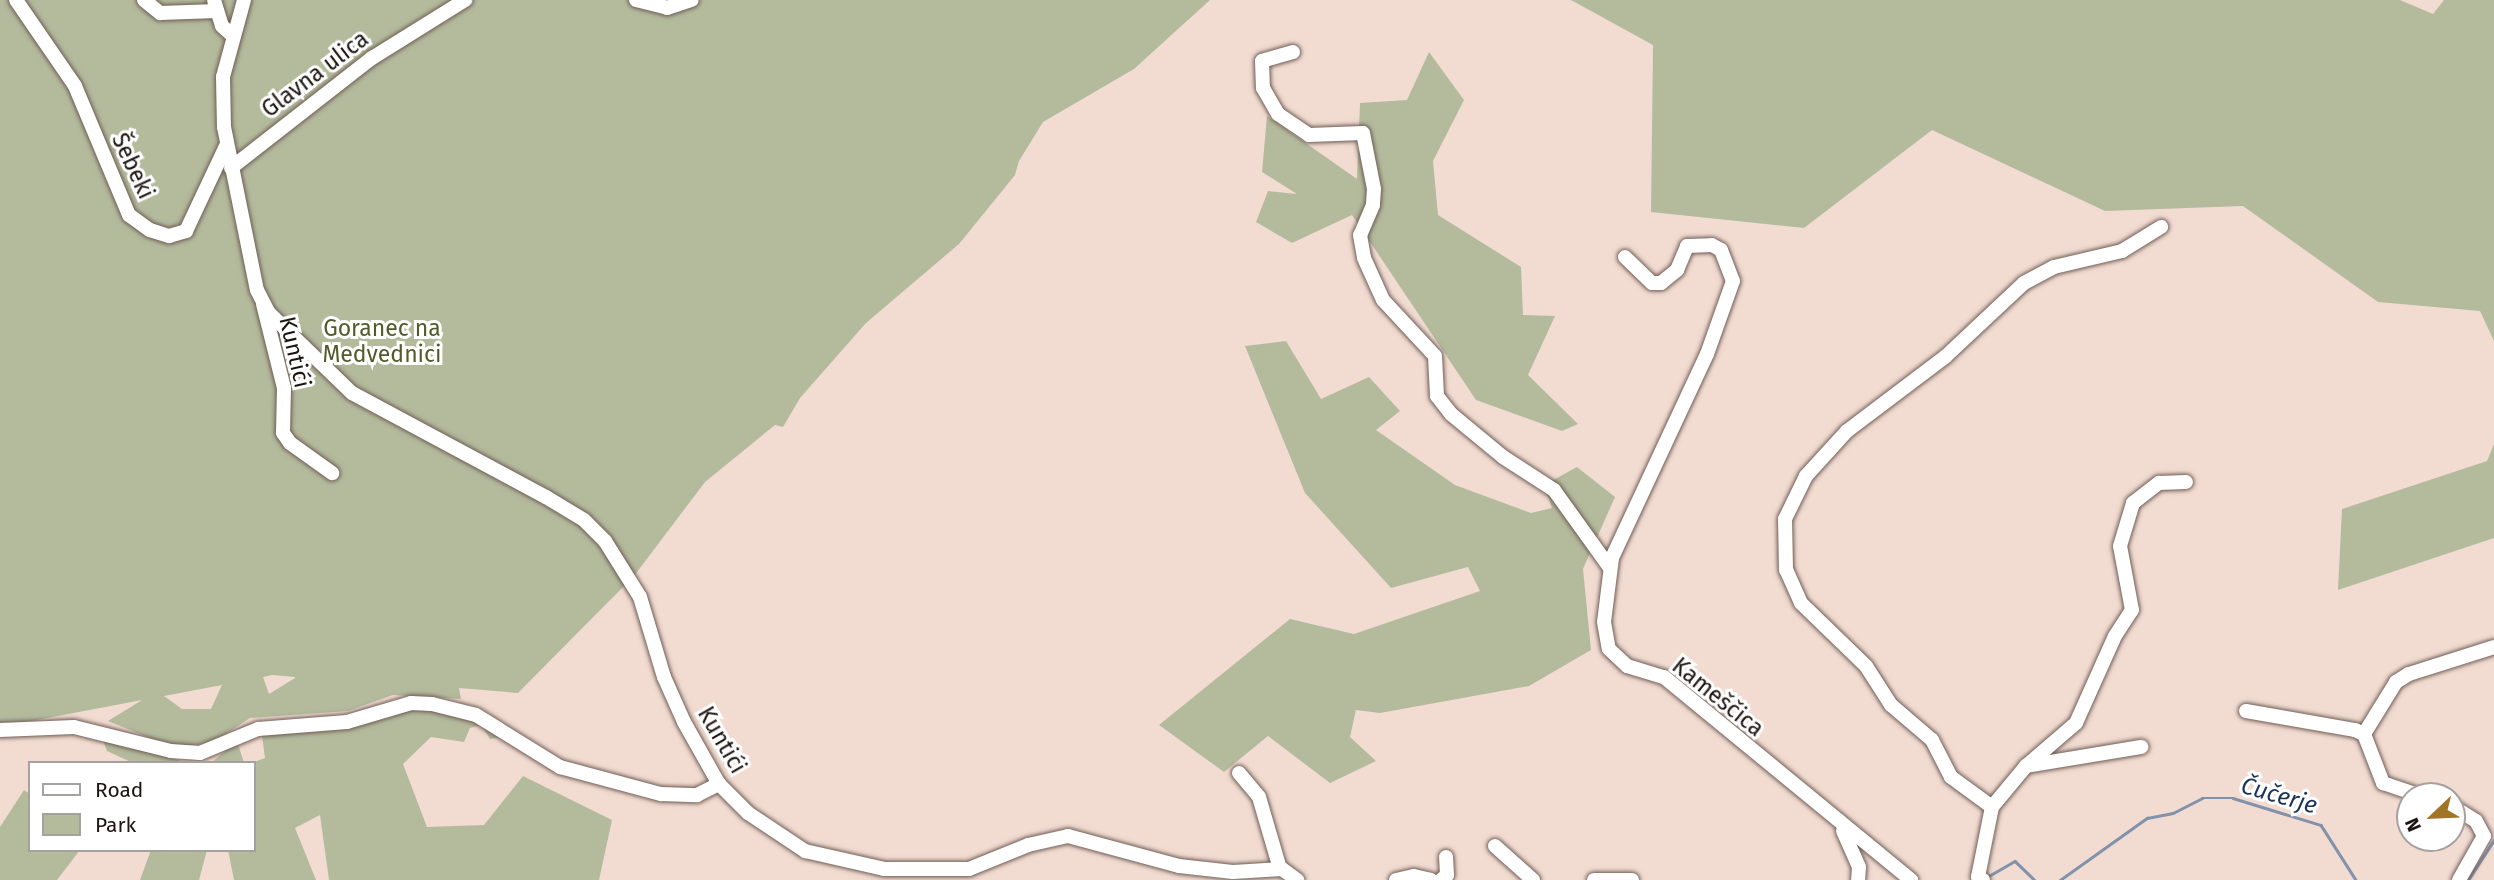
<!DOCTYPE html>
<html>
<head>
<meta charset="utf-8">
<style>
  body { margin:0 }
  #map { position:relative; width:2494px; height:880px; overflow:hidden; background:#f2dcd2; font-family:"Fira Sans",sans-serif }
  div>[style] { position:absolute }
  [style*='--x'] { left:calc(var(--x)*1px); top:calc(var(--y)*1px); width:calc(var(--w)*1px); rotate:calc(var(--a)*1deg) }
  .green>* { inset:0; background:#b4bb9d }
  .stream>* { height:2.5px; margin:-1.25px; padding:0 1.25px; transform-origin:1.25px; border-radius:1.25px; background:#8292ab }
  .roads { filter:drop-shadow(0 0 2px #705d55) drop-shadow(0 0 2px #705d55) }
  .minor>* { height:14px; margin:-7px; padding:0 7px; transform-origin:7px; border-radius:7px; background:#fff }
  span { translate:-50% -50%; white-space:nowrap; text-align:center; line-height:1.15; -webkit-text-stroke:6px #fff; paint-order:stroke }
  .street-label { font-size:23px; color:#1b1410 }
  .park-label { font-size:23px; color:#535b2b }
  .water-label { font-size:24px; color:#1d3459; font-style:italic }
  .legend { position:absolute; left:28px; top:761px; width:228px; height:91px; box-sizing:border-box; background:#fff; border:2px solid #a4a19f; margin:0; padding:9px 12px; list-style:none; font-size:21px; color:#1b1410 }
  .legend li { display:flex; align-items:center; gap:14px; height:35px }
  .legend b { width:35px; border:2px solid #a4a19f }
  .north { position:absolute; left:2396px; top:782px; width:70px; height:70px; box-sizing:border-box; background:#fff; border:2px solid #a4a19f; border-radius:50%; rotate:247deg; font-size:19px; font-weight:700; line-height:28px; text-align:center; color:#1b1410 }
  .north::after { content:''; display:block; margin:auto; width:24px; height:32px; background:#a07626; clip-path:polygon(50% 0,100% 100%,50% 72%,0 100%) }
</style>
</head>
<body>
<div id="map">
  <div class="green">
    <div style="clip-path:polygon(evenodd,0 0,1210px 0,1134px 69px,1043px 122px,1019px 161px,1015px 175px,959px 244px,866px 323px,800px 398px,783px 427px,775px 425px,705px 482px,634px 576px,518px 693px,459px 688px,461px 699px,393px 695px,348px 711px,250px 718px,213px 742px,174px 748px,108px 721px,142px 700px,0 727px,0 0,272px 675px,295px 677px,295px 678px,269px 694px,263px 677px,272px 675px,0 0,222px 685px,211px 709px,182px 709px,164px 696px,222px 685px)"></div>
    <div style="clip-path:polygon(1571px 0,2400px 0,2433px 14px,2444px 0,2494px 0,2494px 341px,2480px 311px,2378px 302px,2243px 206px,2105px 211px,1932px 130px,1804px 228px,1651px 212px,1653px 45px)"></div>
    <div style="clip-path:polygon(1429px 52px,1464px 100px,1433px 161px,1438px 215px,1521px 267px,1523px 315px,1555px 316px,1528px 375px,1578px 424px,1562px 431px,1476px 400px,1352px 215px,1292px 243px,1256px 222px,1268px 191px,1297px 194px,1262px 172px,1267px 116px,1357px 179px,1360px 103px,1407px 100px)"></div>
    <div style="clip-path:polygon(1286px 341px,1321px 399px,1369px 377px,1400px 411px,1376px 430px,1455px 485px,1531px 513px,1552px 508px,1544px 485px,1577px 467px,1615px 497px,1583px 569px,1591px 650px,1529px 686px,1380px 713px,1356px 710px,1350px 737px,1376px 761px,1330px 783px,1268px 736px,1224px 772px,1159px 725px,1290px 619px,1354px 634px,1480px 591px,1468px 567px,1391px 588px,1305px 493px,1245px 346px)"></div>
    <div style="clip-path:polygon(2494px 444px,2494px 538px,2338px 590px,2342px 509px,2487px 461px)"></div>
    <div style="clip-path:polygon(410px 705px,452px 709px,506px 736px,490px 739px,481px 725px,470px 728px,464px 742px,431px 737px,403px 764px,427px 827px,484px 825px,523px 776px,612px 820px,599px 880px,329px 880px,320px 815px,295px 828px,316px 880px,234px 880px,228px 850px,254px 850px,251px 763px,265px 758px,261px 728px,350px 724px)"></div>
    <div style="clip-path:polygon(102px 738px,188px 763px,133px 763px,107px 751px)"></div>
    <div style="clip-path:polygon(237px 741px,244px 763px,211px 763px)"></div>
    <div style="clip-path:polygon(24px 790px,30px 794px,30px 850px,80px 850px,57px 880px,0 880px,0 827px)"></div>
    <div style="clip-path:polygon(151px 850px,207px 850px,199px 880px,140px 880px)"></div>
  </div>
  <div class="stream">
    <div style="--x:1987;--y:877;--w:32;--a:-30"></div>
    <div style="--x:2015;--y:861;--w:28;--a:44"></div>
    <div style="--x:2060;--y:880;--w:107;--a:-35.5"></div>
    <div style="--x:2147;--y:818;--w:26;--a:-11"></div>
    <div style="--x:2173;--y:813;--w:33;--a:-27"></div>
    <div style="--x:2202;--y:798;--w:31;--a:0"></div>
    <div style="--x:2233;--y:798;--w:92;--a:17.1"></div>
    <div style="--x:2321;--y:825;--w:65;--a:57.5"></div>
    <div style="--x:2468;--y:880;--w:48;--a:-57"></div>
  </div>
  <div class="roads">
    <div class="minor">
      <div style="--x:16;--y:0;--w:104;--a:55.5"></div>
      <div style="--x:75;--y:86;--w:140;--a:67.3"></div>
      <div style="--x:129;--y:215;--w:26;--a:36"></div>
      <div style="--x:150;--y:230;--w:20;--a:18"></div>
      <div style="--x:169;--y:236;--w:18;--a:-16"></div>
      <div style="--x:186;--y:231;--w:94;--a:-64.8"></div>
      <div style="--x:144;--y:0;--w:21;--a:39"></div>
      <div style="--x:160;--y:13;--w:57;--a:-2"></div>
      <div style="--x:214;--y:0;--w:27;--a:73"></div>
      <div style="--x:222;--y:26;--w:15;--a:42"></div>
      <div style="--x:244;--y:0;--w:80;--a:105.3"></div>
      <div style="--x:223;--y:77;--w:50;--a:88.9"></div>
      <div style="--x:224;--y:127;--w:166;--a:78.6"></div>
      <div style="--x:257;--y:290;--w:25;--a:63"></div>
      <div style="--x:268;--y:312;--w:117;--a:44"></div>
      <div style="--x:352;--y:393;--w:220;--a:28.2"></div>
      <div style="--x:546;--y:497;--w:44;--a:31.2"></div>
      <div style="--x:584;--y:520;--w:30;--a:45"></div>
      <div style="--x:605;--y:541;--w:66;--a:58"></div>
      <div style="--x:640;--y:597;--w:84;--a:73.3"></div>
      <div style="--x:664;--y:677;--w:49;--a:66"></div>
      <div style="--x:684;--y:722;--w:71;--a:60.6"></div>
      <div style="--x:719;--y:784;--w:41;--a:45"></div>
      <div style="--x:748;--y:813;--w:69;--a:33.7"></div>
      <div style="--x:805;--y:851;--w:81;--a:12.8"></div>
      <div style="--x:884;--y:869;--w:85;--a:0"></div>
      <div style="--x:969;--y:869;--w:64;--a:-22.1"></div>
      <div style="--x:1028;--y:845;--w:41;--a:-12.7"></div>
      <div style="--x:1068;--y:836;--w:115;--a:15.1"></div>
      <div style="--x:1179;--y:866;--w:54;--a:6.3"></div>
      <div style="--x:1233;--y:872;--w:49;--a:-3.5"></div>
      <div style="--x:1282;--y:869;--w:19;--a:36"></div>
      <div style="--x:636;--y:0;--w:32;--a:14"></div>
      <div style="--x:667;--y:8;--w:26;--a:-18"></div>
      <div style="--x:1293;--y:52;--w:32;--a:164"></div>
      <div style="--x:1262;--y:61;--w:27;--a:88"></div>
      <div style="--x:1263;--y:88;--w:30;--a:60"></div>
      <div style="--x:1278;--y:114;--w:37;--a:34"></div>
      <div style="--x:1309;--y:135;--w:54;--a:-2.1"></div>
      <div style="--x:1363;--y:133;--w:57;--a:78.9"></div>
      <div style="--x:1374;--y:189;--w:16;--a:94"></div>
      <div style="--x:1373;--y:205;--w:33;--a:113"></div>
      <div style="--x:1360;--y:235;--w:23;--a:80"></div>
      <div style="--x:1364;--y:258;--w:46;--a:65.7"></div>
      <div style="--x:1383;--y:300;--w:76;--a:47.1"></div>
      <div style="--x:1435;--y:356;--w:40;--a:87.1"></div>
      <div style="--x:1437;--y:396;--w:23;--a:52"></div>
      <div style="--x:1451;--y:414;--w:67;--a:39.6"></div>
      <div style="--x:1503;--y:457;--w:61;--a:32.9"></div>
      <div style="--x:1554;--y:490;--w:96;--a:54.3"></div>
      <div style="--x:231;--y:168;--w:179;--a:-38"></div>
      <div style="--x:372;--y:58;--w:110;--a:-31.9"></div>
      <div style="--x:1625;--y:257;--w:37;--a:44"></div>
      <div style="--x:1652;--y:283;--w:9;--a:0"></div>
      <div style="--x:1661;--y:283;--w:21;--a:-39"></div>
      <div style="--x:1677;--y:270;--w:26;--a:-67"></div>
      <div style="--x:1687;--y:246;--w:25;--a:-2"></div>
      <div style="--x:1712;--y:245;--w:10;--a:29"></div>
      <div style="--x:1721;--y:250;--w:33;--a:69"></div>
      <div style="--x:1733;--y:281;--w:77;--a:109.6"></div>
      <div style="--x:1707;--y:354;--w:225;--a:115"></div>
      <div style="--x:1612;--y:558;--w:64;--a:97.1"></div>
      <div style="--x:1604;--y:622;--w:27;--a:80"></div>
      <div style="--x:1609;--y:649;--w:25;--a:43"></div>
      <div style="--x:1627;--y:666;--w:39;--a:17"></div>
      <div style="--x:1664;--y:677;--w:320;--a:39.4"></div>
      <div style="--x:263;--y:304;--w:87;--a:76"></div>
      <div style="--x:284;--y:388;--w:45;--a:91.3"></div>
      <div style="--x:283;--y:433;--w:12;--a:55"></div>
      <div style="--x:290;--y:443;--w:52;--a:35.5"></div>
      <div style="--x:2246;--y:711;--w:111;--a:9.9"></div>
      <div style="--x:2355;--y:730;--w:10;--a:24"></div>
      <div style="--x:2364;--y:734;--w:53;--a:68.8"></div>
      <div style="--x:2383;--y:783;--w:39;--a:19"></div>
      <div style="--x:0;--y:730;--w:74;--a:-2.3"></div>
      <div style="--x:74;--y:727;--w:100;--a:13.9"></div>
      <div style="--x:171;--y:751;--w:29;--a:4"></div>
      <div style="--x:200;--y:753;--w:63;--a:-22.5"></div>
      <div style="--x:258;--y:729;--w:89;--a:-4.5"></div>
      <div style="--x:347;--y:722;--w:67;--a:-16.5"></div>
      <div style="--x:411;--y:703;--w:21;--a:3"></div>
      <div style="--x:432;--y:704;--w:45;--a:14"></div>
      <div style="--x:476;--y:715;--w:99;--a:31.8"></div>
      <div style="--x:560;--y:767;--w:105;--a:15"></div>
      <div style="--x:661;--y:794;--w:36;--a:2"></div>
      <div style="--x:697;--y:795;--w:25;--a:-27"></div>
      <div style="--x:2364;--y:734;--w:61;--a:-58.4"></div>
      <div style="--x:2396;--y:682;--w:15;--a:-32"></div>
      <div style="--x:2409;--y:674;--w:89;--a:-17.6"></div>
      <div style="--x:2026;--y:766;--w:66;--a:-40.7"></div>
      <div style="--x:2076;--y:723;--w:95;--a:-65.9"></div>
      <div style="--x:2115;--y:636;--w:31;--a:-57"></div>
      <div style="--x:2132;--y:610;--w:65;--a:-100.6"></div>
      <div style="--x:2120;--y:546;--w:45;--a:-73.2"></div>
      <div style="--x:2133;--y:503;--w:33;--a:-38"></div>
      <div style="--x:2159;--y:483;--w:27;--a:-2"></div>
      <div style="--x:1239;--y:773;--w:31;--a:50"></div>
      <div style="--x:1259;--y:797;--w:75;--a:73.7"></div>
      <div style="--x:2452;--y:806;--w:28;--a:32"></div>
      <div style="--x:2476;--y:821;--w:17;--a:62"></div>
      <div style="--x:2484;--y:836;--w:51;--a:119.6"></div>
      <div style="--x:1992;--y:807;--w:51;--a:-143.8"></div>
      <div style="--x:1951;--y:777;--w:42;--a:-117.2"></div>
      <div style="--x:1932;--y:740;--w:54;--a:-139.5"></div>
      <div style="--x:1891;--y:705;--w:46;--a:-122.7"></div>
      <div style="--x:1866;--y:666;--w:91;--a:-135.9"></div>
      <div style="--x:1801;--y:603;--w:36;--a:-114"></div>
      <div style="--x:1786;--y:570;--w:51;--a:-91.1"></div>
      <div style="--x:1785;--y:519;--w:48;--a:-64"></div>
      <div style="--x:1806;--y:476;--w:61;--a:-47.7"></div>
      <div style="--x:1847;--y:431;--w:123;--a:-37.1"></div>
      <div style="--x:1945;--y:357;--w:108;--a:-43.1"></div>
      <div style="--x:2024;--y:283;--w:34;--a:-28"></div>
      <div style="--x:2054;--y:267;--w:70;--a:-13.2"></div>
      <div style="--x:2122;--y:251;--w:46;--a:-31.6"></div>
      <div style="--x:1843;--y:831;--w:39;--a:66"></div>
      <div style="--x:1859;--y:867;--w:13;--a:94"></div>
      <div style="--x:1495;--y:846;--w:51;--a:41.8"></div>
      <div style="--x:1396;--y:880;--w:18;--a:-13"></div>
      <div style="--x:1414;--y:876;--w:17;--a:13"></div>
      <div style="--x:1441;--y:880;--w:8;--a:-40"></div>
      <div style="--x:1447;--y:875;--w:18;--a:-93"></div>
      <div style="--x:1594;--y:880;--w:38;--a:0"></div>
      <div style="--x:1983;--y:880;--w:6;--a:-149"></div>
      <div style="--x:1978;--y:877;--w:71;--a:-78.7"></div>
      <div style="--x:1992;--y:807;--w:53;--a:-50.3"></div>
      <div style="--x:2026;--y:766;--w:117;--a:-9.4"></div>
    </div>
  </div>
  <div class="street-label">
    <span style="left:315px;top:74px;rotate:-37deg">Glavna ulica</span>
    <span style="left:133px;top:166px;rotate:65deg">Šebeki</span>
    <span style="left:295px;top:352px;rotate:77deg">Kuntići</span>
    <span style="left:1718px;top:697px;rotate:39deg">Kameščica</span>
    <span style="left:722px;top:740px;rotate:60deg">Kuntići</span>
  </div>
  <div class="park-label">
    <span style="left:382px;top:341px">Goranec na<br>Medvednici</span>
  </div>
  <div class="water-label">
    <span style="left:2279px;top:796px;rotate:16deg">Čučerje</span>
  </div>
  <ul class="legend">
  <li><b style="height:9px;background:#fff"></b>Road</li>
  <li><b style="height:19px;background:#b4bb9d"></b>Park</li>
  </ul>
  <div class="north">N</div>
</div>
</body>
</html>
